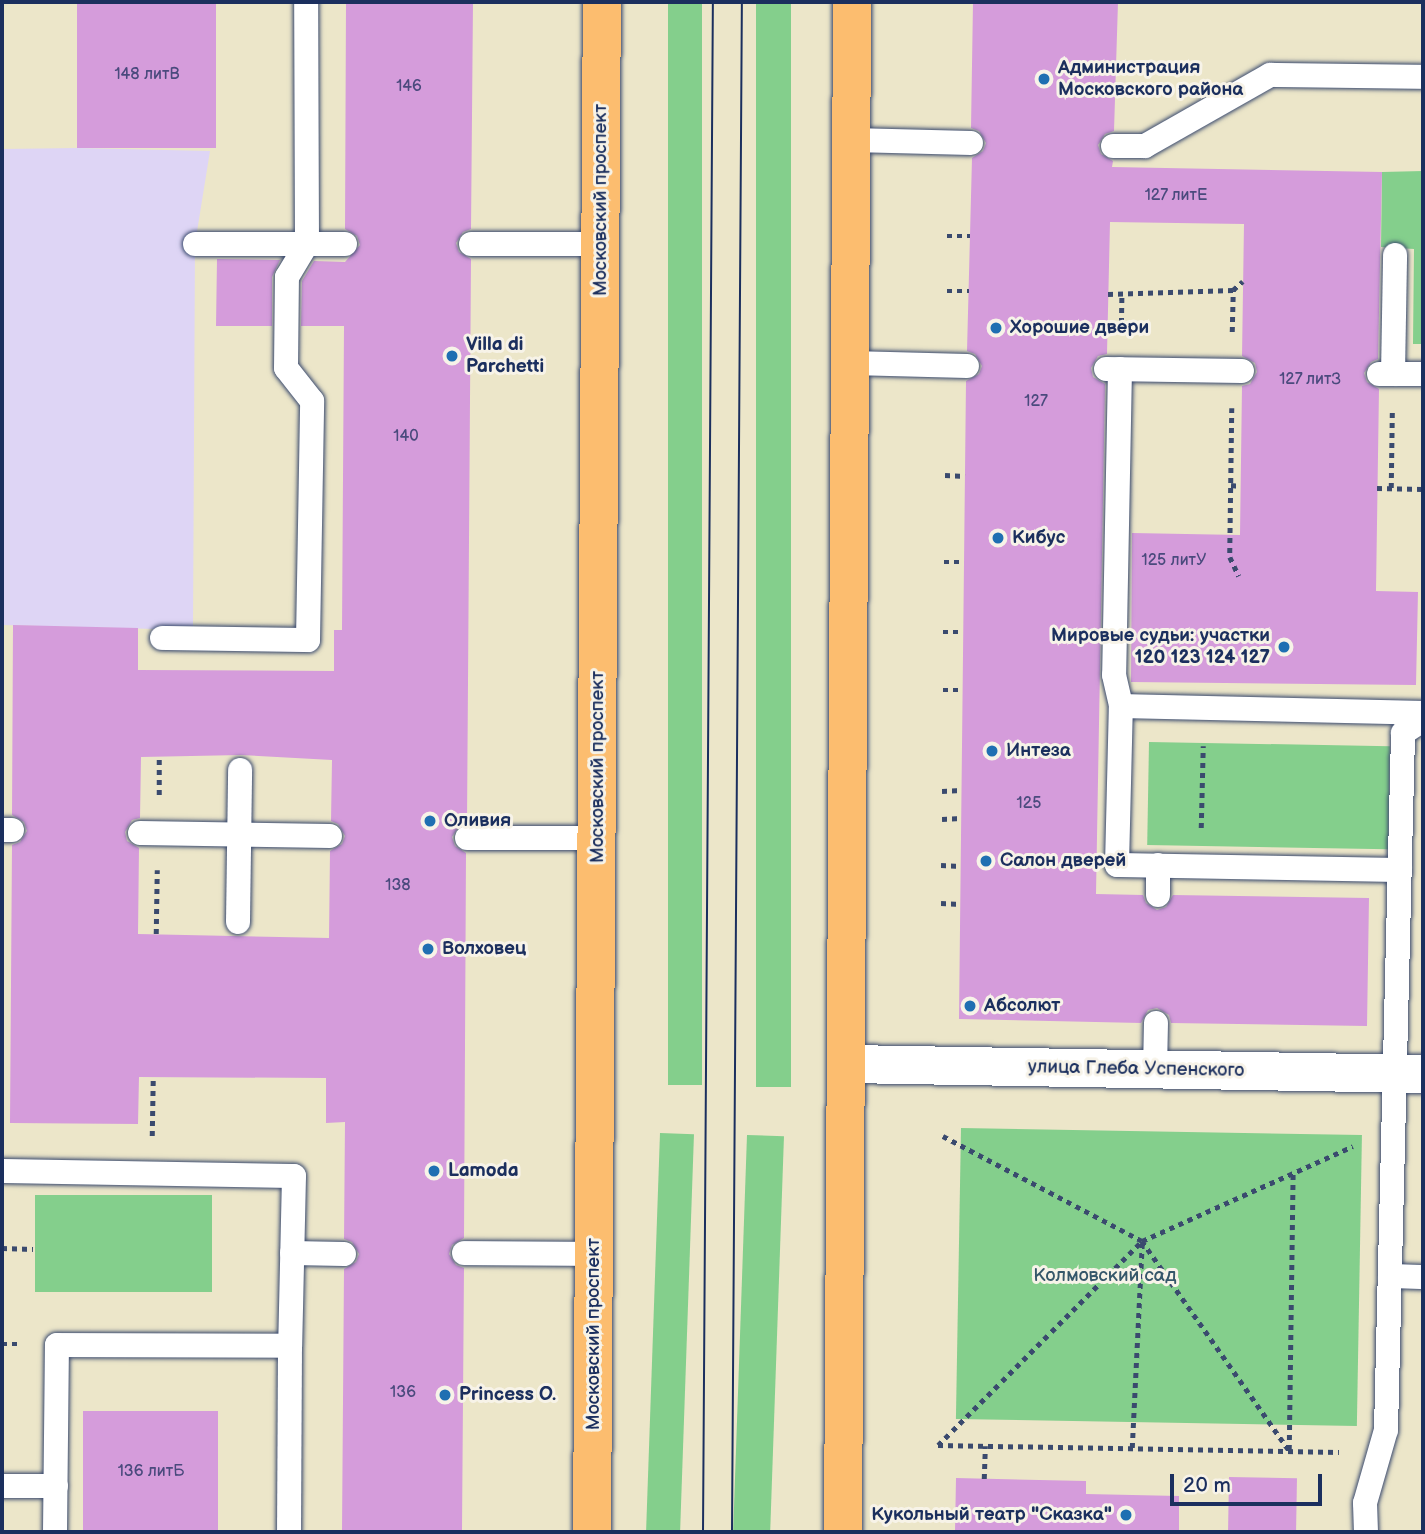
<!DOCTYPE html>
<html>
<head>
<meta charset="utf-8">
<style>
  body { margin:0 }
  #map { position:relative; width:1425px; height:1534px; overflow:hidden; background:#ece6c9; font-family:"Balsamiq Sans",sans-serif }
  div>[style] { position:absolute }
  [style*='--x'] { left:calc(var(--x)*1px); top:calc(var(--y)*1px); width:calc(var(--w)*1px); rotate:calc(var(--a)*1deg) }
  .built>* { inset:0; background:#ded5f5 }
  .green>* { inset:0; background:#84cf8c; transform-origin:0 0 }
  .building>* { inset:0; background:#d59cdb; transform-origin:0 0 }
  .path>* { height:4.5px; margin-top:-2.25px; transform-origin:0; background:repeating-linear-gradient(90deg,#3a4a6e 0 5px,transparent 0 10px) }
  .roads { filter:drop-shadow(0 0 2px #3a4a6e) drop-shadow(0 0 2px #3a4a6e) }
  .service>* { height:24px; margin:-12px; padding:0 12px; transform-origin:12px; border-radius:12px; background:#fff }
  .minor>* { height:38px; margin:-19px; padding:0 19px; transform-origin:19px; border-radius:19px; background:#fff }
  .primary>* { height:38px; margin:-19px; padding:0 19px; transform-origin:19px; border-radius:19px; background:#fcbd6f }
  .tram>* { height:2px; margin:-1px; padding:0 1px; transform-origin:1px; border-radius:1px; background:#1b2f5e }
  .dots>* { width:19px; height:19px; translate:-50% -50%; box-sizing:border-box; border:4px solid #f7f3e8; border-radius:50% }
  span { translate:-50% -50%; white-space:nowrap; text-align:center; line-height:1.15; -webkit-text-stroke:6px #f7f3e8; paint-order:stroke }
  .number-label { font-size:16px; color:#4a4a7d }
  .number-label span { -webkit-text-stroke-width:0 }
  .poi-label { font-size:19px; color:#1b2f5e; font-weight:700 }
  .left { translate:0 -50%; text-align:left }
  .right { translate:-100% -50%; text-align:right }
  .street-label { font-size:19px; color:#1b2f5e }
  .park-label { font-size:19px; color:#35576a }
  .frame { position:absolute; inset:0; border:4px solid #1b2f5e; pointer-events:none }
  .scale { position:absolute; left:1170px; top:1474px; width:152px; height:32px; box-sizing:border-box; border:4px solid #1b2f5e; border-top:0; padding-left:9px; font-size:21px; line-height:24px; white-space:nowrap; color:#1b2f5e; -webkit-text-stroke:5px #f7f3e8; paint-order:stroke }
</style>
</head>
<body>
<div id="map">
  <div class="built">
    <div style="clip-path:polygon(77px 148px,210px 151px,195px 244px,193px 630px,2px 625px,2px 149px)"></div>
  </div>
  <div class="green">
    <div style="left:668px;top:2px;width:34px;height:1083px"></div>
    <div style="left:756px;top:2px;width:35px;height:1085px"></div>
    <div style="clip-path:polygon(1423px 171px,1423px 344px,1413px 344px,1414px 249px,1381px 247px,1382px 172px)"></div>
    <div style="left:1149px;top:742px;width:241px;height:103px;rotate:1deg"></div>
    <div style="left:961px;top:1128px;width:401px;height:291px;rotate:1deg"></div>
    <div style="left:660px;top:1133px;width:34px;height:399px;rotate:2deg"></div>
    <div style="left:747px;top:1135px;width:37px;height:397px;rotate:2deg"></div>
    <div style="left:35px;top:1195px;width:177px;height:97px"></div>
  </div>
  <div class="building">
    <div style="left:77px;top:2px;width:139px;height:146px"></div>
    <div style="clip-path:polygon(evenodd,346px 2px,473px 2px,471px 229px,463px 232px,456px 243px,459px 252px,471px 259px,467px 823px,459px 826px,452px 837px,455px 846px,466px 853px,464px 1238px,452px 1245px,449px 1254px,456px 1265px,464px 1268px,462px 1532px,342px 1532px,344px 1269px,356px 1262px,359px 1254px,352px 1242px,344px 1239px,345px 1122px,326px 1123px,326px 1078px,139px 1077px,138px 1124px,10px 1123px,12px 845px,20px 842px,27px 831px,24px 822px,12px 815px,13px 625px,138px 628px,138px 670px,334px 671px,334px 630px,342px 630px,344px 326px,301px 326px,302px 281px,314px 261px,345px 262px,360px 245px,357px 236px,345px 229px,346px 2px,241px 755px,332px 760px,331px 821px,338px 824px,345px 836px,342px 844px,330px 851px,329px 938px,138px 934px,139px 848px,127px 841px,125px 832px,132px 820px,140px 818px,141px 757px,241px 755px)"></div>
    <div style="clip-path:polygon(973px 2px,1118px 2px,1114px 131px,1105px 134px,1098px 145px,1101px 154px,1113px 161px,1112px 167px,1382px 172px,1378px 359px,1371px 362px,1364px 373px,1367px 382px,1379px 389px,1376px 591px,1418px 592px,1416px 685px,1131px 682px,1132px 533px,1240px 535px,1242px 386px,1250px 384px,1257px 372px,1255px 363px,1242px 356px,1244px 224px,1110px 222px,1107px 354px,1098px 356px,1091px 368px,1093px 377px,1105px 384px,1096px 894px,1143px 895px,1146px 903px,1157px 910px,1166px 907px,1173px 895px,1369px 898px,1367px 1026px,1171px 1023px,1169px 1015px,1157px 1008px,1148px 1010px,1141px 1023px,959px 1019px,966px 381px,979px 374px,982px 366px,975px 354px,967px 351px,972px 158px,983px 151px,986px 143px,979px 131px,971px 128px)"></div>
    <div style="clip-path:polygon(217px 259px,280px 260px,272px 277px,272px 326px,216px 326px)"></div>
    <div style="left:218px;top:1411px;width:121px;height:135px;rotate:90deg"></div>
    <div style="left:1229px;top:1477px;width:68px;height:55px;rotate:1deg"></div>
    <div style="clip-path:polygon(956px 1478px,1086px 1481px,1086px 1494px,1179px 1496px,1179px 1532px,955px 1532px)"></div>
  </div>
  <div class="path">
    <div style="--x:947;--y:236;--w:23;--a:0"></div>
    <div style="--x:947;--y:291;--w:22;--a:0"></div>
    <div style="--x:1108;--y:294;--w:125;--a:-1.8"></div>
    <div style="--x:1232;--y:332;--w:42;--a:-88.6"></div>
    <div style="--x:1233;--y:290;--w:13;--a:-42"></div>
    <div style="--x:1121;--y:333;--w:39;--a:-89"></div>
    <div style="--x:1232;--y:408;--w:149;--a:90.8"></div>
    <div style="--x:1230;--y:557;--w:21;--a:65"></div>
    <div style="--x:945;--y:475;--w:20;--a:3"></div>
    <div style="--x:1231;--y:485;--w:9;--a:6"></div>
    <div style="--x:1377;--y:488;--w:46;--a:1.2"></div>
    <div style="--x:1391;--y:488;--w:76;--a:-89.2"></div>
    <div style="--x:944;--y:562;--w:19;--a:0"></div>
    <div style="--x:943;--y:632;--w:19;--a:0"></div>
    <div style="--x:943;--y:690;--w:18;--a:0"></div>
    <div style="--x:942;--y:791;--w:19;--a:-3"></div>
    <div style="--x:159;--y:795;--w:38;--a:-90"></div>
    <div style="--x:942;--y:819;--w:19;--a:-3"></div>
    <div style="--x:1201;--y:828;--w:82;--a:-88.6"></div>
    <div style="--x:941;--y:865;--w:19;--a:3"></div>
    <div style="--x:941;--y:903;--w:19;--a:3"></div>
    <div style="--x:156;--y:934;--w:64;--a:-89.1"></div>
    <div style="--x:152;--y:1136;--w:59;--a:-89"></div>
    <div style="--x:943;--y:1136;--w:225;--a:27.8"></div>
    <div style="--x:1142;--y:1241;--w:256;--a:54.9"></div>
    <div style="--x:1289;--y:1450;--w:278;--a:-89.2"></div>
    <div style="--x:2;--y:1248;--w:31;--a:2"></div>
    <div style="--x:2;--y:1344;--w:16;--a:0"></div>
    <div style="--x:938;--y:1445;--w:288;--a:-45"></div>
    <div style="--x:1142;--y:1241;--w:231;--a:-24.2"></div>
    <div style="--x:938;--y:1445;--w:401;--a:1"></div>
    <div style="--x:1132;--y:1448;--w:205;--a:-87.2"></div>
    <div style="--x:984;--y:1479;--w:33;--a:-88"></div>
  </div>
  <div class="roads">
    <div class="service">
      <div style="--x:852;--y:140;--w:119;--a:1.4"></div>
      <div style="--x:1113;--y:146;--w:32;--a:0"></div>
      <div style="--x:1145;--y:146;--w:144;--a:-29.6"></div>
      <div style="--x:1270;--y:75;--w:153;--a:0.7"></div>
      <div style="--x:195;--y:244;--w:150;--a:0"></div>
      <div style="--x:471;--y:244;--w:130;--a:0"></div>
      <div style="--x:851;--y:363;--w:116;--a:1.5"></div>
      <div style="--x:1106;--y:369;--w:136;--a:0.8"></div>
      <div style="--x:1120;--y:369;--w:306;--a:91.1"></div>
      <div style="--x:1114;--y:675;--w:32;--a:77"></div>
      <div style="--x:1379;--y:374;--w:44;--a:0"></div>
      <div style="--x:1393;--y:374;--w:119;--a:-89"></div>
      <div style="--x:162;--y:638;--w:146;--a:0.8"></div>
      <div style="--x:308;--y:640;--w:239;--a:-89"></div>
      <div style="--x:312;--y:401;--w:42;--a:-128.2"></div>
      <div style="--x:286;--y:368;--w:91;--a:-89.4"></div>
      <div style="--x:287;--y:277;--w:39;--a:-59"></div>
      <div style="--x:307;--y:244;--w:242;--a:-90.2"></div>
      <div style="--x:2;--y:830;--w:10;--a:0"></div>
      <div style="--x:140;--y:833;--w:190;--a:0.9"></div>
      <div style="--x:467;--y:838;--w:130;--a:0"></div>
      <div style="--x:1400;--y:870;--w:283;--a:-179"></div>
      <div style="--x:1117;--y:865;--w:159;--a:-88.6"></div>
      <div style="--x:1121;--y:706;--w:302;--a:1.3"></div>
      <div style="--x:1158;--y:895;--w:30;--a:-90"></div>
      <div style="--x:238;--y:922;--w:152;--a:-89.2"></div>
      <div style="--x:1155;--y:1070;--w:47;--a:-88.8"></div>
      <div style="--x:2;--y:1171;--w:292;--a:1"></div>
      <div style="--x:294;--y:1176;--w:170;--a:91.3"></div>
      <div style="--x:292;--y:1253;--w:52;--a:1.1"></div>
      <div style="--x:464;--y:1253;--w:130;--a:0.4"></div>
      <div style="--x:1390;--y:1276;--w:33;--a:2"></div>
      <div style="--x:2;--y:1486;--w:54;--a:0"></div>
      <div style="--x:55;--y:1532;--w:187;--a:-89.4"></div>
      <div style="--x:57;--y:1345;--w:233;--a:0.2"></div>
      <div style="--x:290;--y:1346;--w:186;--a:90.3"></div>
      <div style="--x:1366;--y:1532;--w:29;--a:-92"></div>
      <div style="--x:1365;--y:1503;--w:76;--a:-74"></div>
      <div style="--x:1386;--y:1430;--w:697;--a:-88.6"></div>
      <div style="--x:1403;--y:733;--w:24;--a:-33"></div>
    </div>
    <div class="minor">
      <div style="--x:848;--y:1064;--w:575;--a:1"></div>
    </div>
    <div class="primary">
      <div style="--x:592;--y:1532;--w:1530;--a:-89.63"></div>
      <div style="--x:843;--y:1532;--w:1530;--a:-89.66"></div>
    </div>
  </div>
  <div class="tram">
    <div style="--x:703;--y:1532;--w:1530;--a:-89.63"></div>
    <div style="--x:732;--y:1532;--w:1530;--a:-89.63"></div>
  </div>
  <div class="dots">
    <div style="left:1044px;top:79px;background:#1f6fb2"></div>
    <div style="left:996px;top:328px;background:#1f6fb2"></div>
    <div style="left:452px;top:356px;background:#1f6fb2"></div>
    <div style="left:998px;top:538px;background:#1f6fb2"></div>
    <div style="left:1284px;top:647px;background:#1f6fb2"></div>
    <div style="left:992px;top:751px;background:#1f6fb2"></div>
    <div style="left:430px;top:821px;background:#1f6fb2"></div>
    <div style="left:986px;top:861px;background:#1f6fb2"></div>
    <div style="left:428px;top:949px;background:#1f6fb2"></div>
    <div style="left:970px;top:1006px;background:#1f6fb2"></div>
    <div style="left:434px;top:1171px;background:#1f6fb2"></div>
    <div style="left:445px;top:1395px;background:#1f6fb2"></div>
    <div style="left:1126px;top:1515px;background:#1f6fb2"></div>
  </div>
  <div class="number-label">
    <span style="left:147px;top:75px">148 литВ</span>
    <span style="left:409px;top:87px">146</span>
    <span style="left:1176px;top:196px">127 литЕ</span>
    <span style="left:1310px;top:380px">127 литЗ</span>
    <span style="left:1036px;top:402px">127</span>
    <span style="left:406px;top:437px">140</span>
    <span style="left:1174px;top:561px">125 литУ</span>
    <span style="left:1029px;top:804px">125</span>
    <span style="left:398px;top:886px">138</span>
    <span style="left:403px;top:1393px">136</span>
    <span style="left:151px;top:1472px">136 литБ</span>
  </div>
  <div class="poi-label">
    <span class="left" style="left:1058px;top:79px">Администрация<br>Московского района</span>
    <span class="left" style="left:1010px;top:328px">Хорошие двери</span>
    <span class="left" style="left:466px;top:356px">Villa di<br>Parchetti</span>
    <span class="left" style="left:1012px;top:538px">Кибус</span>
    <span class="right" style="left:1270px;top:647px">Мировые судьи: участки<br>120 123 124 127</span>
    <span class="left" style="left:1006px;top:751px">Интеза</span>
    <span class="left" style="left:444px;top:821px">Оливия</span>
    <span class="left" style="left:1000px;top:861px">Салон дверей</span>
    <span class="left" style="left:442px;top:949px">Волховец</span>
    <span class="left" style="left:984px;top:1006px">Абсолют</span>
    <span class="left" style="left:448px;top:1171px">Lamoda</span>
    <span class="left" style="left:459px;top:1395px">Princess O.</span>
    <span class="right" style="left:1112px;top:1515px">Кукольный театр "Сказка"</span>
  </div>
  <div class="street-label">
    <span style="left:601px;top:200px;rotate:-90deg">Московский проспект</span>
    <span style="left:598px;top:767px;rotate:-90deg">Московский проспект</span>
    <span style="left:1136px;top:1069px;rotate:1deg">улица Глеба Успенского</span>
    <span style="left:594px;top:1334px;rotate:-90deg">Московский проспект</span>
  </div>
  <div class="park-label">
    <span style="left:1105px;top:1276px">Колмовский сад</span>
  </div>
  <div class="frame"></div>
  <div class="scale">20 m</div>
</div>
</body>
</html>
